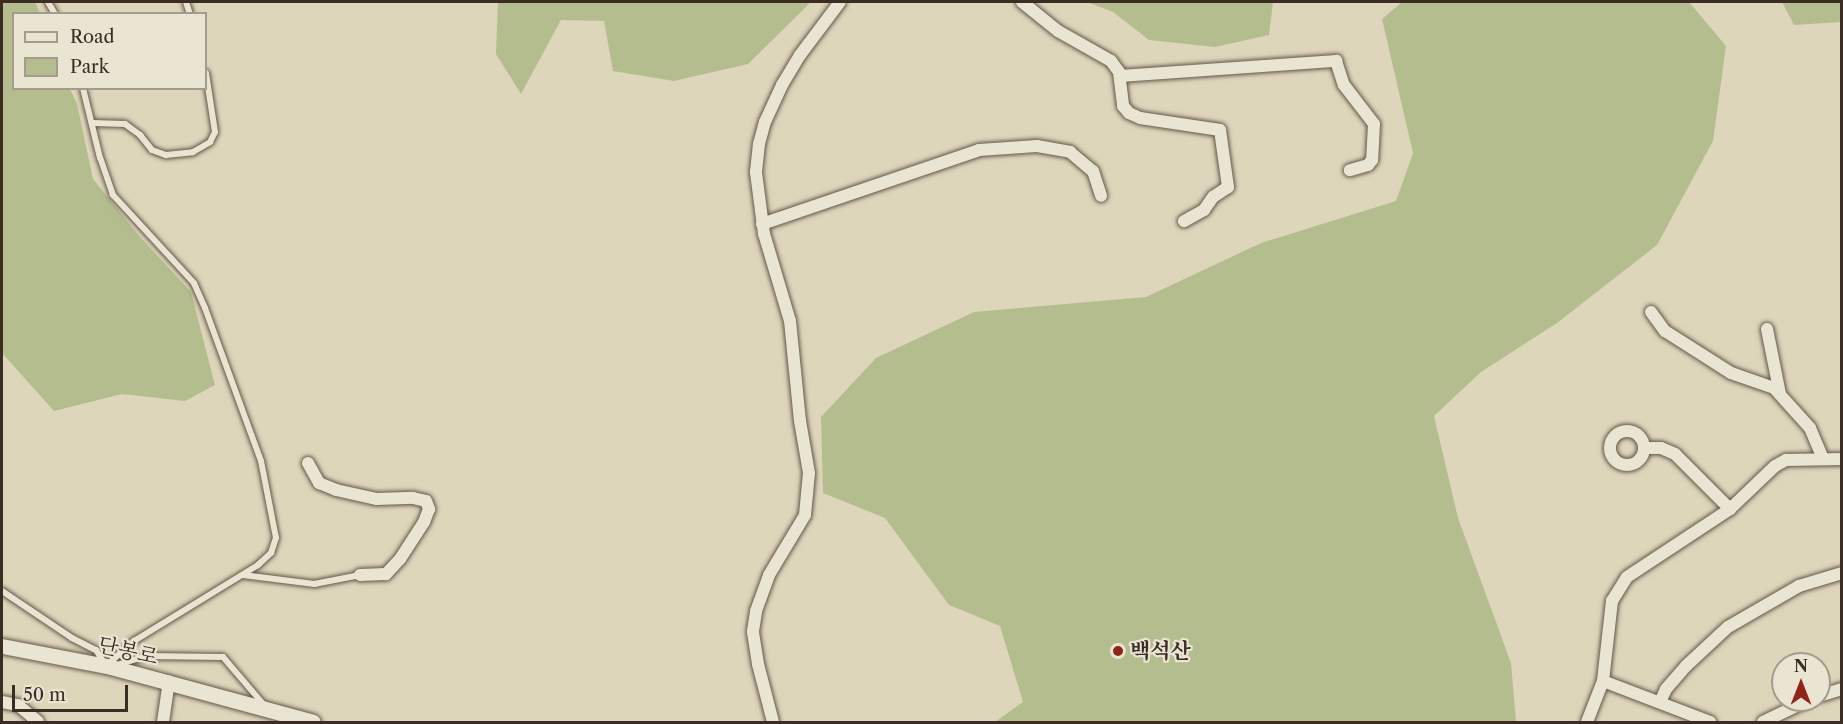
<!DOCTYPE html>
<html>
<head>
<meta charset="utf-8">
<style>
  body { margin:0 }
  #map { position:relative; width:1843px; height:724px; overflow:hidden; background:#ded6bb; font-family:"Libre Caslon Text","Noto Serif KR",serif }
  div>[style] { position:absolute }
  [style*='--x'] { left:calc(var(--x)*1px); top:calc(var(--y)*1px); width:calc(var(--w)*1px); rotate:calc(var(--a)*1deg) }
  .green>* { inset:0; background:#b4bd8e }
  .roads { filter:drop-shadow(0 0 2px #64574a) drop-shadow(0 0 2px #64574a) }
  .service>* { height:6px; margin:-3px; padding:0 3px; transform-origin:3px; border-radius:3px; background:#eae4d3 }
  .minor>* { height:12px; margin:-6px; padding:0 6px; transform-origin:6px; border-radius:6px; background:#eae4d3 }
  .minor>.ring { margin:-6px; padding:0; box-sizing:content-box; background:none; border:12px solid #eae4d3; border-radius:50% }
  .tertiary>* { height:15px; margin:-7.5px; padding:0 7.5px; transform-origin:7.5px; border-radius:7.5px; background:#eae4d3 }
  .dots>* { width:16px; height:16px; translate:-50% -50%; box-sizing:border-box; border:3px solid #eae4d3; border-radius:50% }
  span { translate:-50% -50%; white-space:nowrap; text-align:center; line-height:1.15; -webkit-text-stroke:4.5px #eae4d3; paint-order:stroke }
  .street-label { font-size:21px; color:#3b2d24 }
  .poi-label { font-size:21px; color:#3b2d24; font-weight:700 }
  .left { translate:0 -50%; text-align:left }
  .frame { position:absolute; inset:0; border:3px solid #3b2d24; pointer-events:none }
  .legend { position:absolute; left:12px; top:12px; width:195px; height:78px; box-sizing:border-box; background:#eae4d3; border:2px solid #a49b8d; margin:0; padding:8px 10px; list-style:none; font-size:18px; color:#3b2d24 }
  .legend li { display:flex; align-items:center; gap:12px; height:30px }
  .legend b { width:30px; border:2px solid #a49b8d }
  .north { position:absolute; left:1771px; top:652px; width:60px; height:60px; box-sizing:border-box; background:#eae4d3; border:2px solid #a49b8d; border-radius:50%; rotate:0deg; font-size:16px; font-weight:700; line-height:24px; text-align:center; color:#3b2d24 }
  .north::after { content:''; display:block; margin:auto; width:21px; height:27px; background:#8f2418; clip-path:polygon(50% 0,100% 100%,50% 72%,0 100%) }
  .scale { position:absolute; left:12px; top:685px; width:116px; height:27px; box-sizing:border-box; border:3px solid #3b2d24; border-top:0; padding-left:8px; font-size:18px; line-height:21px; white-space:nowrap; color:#3b2d24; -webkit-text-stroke:4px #eae4d3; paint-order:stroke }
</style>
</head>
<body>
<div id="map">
  <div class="green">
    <div style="clip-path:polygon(2px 2px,35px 2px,40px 13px,14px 14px,14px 88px,70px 89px,77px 104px,93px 179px,140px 237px,191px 292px,215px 385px,185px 401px,122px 394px,54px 411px,2px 353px)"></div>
    <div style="clip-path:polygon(498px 2px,811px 2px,748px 64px,674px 81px,613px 71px,604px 21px,561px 20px,521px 94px,496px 54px)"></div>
    <div style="clip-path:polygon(1087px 2px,1273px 2px,1269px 35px,1215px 47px,1149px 40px,1113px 12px)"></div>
    <div style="clip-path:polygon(1402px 2px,1689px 2px,1726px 46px,1713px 141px,1657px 245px,1557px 323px,1481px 372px,1434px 416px,1458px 518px,1511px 663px,1516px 722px,995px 722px,1023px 702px,1000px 626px,949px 605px,885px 518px,823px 493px,821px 417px,876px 358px,974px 312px,1146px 297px,1261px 243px,1396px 201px,1413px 153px,1382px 19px)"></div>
    <div style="clip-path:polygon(1782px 2px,1841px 2px,1841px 22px,1794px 25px)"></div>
  </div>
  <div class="roads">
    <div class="service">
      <div style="--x:48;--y:2;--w:14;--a:60"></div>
      <div style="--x:186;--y:2;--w:13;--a:72"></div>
      <div style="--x:93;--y:123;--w:32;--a:2"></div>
      <div style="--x:125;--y:124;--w:19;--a:36"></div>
      <div style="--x:140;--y:135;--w:19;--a:51"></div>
      <div style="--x:152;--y:150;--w:15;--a:20"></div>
      <div style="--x:166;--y:155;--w:27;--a:-6"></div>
      <div style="--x:193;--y:152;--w:20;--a:-30"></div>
      <div style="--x:210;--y:142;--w:11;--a:-63"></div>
      <div style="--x:215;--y:132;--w:60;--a:-98.7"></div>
      <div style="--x:243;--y:575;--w:72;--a:7.2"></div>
      <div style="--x:314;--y:584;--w:47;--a:-11.1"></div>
      <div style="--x:2;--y:591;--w:84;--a:33.9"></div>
      <div style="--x:72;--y:638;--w:27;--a:27"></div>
      <div style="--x:96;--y:650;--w:19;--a:58"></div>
      <div style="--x:106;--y:666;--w:38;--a:-42"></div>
      <div style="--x:134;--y:641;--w:145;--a:-31.5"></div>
      <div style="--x:258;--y:565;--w:18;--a:-43"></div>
      <div style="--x:271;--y:553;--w:16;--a:-72"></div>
      <div style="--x:276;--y:538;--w:78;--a:-101"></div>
      <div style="--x:261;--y:461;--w:163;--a:-110.1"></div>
      <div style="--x:205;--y:308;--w:27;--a:-114"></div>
      <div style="--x:194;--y:283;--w:120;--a:-132.6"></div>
      <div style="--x:113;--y:195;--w:39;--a:-109"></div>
      <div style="--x:100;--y:158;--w:72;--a:-103.7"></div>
      <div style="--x:117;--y:665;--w:30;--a:-17"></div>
      <div style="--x:146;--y:656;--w:77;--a:0.7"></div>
      <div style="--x:223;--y:657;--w:63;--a:49.5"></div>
    </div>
    <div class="minor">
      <div style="--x:1022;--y:2;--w:46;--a:38.9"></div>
      <div style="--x:1058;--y:31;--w:61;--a:29.5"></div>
      <div style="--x:1111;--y:61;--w:14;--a:54"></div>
      <div style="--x:1119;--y:72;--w:34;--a:83"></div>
      <div style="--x:1123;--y:106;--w:9;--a:49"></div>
      <div style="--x:1129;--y:113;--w:12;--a:24"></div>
      <div style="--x:1140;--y:118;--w:81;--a:8.5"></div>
      <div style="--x:1220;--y:130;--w:58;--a:82"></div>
      <div style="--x:1228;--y:187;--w:18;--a:146"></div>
      <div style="--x:1213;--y:197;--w:16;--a:125"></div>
      <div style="--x:1204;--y:210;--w:23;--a:151"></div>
      <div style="--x:1120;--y:76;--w:217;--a:-4"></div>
      <div style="--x:1336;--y:61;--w:25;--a:72"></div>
      <div style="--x:1344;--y:85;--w:49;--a:52.4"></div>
      <div style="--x:1374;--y:124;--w:36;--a:93"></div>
      <div style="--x:1372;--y:160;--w:6;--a:129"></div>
      <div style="--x:1368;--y:165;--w:19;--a:164"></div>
      <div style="--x:762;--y:224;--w:229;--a:-18.8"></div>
      <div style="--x:979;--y:150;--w:58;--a:-3.9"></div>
      <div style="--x:1037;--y:146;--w:34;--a:10"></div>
      <div style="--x:1070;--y:152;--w:30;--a:40"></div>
      <div style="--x:1093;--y:171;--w:26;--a:72"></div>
      <div style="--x:1651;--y:312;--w:24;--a:54"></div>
      <div style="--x:1665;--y:331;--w:78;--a:32.5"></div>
      <div style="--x:1731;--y:373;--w:46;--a:19.2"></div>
      <div style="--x:1774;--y:388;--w:54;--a:48"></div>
      <div style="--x:1810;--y:428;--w:33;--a:67"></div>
      <div style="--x:1767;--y:329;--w:66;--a:78.7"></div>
      <div class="ring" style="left:1610px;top:431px;width:22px;height:22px"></div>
      <div style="--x:1644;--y:448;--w:17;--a:0"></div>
      <div style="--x:1661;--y:448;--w:15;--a:23"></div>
      <div style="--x:1675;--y:454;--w:78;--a:45"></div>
      <div style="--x:308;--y:463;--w:23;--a:61"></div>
      <div style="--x:319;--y:483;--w:18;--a:22"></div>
      <div style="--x:336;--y:490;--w:42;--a:12.4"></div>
      <div style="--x:377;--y:499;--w:36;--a:-2"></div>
      <div style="--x:413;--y:498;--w:13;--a:13"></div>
      <div style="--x:426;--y:501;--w:9;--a:69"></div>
      <div style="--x:429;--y:509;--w:14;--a:111"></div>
      <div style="--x:424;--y:522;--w:44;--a:123"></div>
      <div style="--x:400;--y:559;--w:21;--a:133"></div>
      <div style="--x:386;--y:574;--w:26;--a:178"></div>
      <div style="--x:1603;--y:681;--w:115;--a:21"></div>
      <div style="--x:1819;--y:696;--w:24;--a:-17"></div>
      <div style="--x:2;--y:702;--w:16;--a:11"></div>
      <div style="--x:18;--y:705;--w:26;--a:40"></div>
      <div style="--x:1660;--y:702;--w:14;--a:-65"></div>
      <div style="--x:1666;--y:689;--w:30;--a:-49"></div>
      <div style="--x:1686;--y:666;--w:57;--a:-42.9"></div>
      <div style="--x:1728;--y:627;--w:82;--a:-30"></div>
      <div style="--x:1799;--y:586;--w:45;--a:-16.8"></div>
      <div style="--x:163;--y:722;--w:41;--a:-81.7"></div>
      <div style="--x:773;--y:722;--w:60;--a:-104.5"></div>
      <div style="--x:758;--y:664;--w:33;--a:-99"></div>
      <div style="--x:753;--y:631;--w:20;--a:-81"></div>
      <div style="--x:756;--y:611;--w:38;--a:-70"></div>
      <div style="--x:769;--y:575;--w:70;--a:-59"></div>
      <div style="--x:805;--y:515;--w:42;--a:-84.6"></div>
      <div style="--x:809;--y:473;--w:53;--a:-99.8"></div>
      <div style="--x:800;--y:421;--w:100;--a:-95.7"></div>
      <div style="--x:790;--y:321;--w:91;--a:-106.6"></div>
      <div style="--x:764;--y:234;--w:63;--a:-97.4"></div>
      <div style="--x:756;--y:172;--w:28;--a:-84"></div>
      <div style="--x:759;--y:144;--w:23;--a:-75"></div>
      <div style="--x:765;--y:122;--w:41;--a:-65.3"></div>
      <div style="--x:782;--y:85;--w:35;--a:-59"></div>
      <div style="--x:800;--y:55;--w:66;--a:-53"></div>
      <div style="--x:1587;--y:722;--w:44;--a:-68.7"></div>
      <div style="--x:1603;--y:681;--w:81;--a:-83.6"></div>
      <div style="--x:1612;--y:601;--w:28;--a:-58"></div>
      <div style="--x:1627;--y:577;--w:123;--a:-33.4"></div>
      <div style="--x:1730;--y:509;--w:62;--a:-43.7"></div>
      <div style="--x:1775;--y:466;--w:13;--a:-29"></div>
      <div style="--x:1786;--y:460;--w:56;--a:-1"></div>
      <div style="--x:1763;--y:722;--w:51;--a:-25.6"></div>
    </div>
    <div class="tertiary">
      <div style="--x:2;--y:646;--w:111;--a:10.9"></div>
      <div style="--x:111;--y:667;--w:209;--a:15.2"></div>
    </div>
  </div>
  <div class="dots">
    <div style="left:1118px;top:651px;background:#8f2418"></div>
  </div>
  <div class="street-label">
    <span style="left:128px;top:651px;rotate:13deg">단봉로</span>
  </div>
  <div class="poi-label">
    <span class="left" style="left:1130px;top:651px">백석산</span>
  </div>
  <div class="frame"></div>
  <ul class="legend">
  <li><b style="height:8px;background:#eae4d3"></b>Road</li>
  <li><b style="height:16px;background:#b4bd8e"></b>Park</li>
  </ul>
  <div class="north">N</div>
  <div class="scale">50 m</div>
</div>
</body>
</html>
